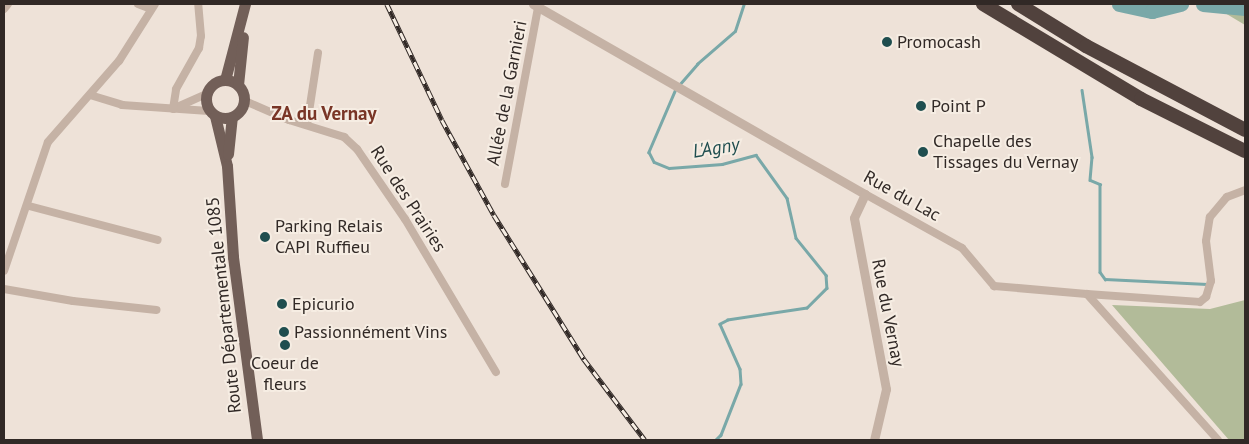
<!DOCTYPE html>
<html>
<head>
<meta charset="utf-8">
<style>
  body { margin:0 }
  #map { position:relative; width:1249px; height:444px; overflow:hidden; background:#eee2d8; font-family:"PT Sans",sans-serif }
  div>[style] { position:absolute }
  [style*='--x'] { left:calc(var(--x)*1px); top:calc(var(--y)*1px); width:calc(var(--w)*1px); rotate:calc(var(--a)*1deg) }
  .green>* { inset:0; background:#b2bb99 }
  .stream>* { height:2.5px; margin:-1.25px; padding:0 1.25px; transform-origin:1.25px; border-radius:1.25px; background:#79a8a8 }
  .river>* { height:15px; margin:-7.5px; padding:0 7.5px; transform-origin:7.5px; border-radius:7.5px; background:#79a8a8 }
  .minor>* { height:8px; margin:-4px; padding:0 4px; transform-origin:4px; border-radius:4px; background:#c5b2a5 }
  .tertiary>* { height:9px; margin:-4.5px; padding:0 4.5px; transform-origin:4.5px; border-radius:4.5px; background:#c5b2a5 }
  .primary>* { height:11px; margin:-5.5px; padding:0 5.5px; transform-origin:5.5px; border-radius:5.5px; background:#725f58 }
  .primary>.ring { margin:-5.5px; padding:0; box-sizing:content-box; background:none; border:11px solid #725f58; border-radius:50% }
  .motorway>* { height:14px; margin:-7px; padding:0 7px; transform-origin:7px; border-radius:7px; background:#51423d }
  .rail>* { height:4.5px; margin-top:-2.25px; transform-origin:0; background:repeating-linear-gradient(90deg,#f6ede3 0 8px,#312926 0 16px); box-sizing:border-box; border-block:1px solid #312926 }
  .dots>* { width:14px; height:14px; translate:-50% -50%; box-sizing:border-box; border:2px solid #f6ede3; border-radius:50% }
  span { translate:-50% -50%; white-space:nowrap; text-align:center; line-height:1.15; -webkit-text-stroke:4px #f6ede3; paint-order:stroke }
  .poi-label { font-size:18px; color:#312926 }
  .left { translate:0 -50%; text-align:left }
  .street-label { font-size:18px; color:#312926 }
  .neighbourhood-label { font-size:19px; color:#793526; font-weight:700 }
  .water-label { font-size:19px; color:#1f4e4f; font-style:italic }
  .frame { position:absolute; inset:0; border:5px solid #312926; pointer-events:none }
</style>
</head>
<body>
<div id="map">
  <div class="green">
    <div style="clip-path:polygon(1210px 4px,1245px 4px,1245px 25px)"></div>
    <div style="clip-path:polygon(1245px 300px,1245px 440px,1229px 440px,1112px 305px,1210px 309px)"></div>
  </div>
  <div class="stream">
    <div style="--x:679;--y:85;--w:28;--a:-49"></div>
    <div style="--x:697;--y:64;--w:50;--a:-41"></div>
    <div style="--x:735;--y:31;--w:28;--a:-72"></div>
    <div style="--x:676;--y:89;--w:69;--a:113.2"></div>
    <div style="--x:649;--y:152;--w:11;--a:63"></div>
    <div style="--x:654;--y:162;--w:16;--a:22"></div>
    <div style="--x:669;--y:168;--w:53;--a:-4.3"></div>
    <div style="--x:722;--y:164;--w:35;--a:-15"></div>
    <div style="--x:756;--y:155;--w:53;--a:54.2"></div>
    <div style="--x:787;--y:198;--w:41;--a:77.3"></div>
    <div style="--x:796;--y:238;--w:48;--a:51"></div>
    <div style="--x:826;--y:275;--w:13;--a:86"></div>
    <div style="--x:827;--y:288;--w:28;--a:135"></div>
    <div style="--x:807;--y:308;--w:80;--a:171.4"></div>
    <div style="--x:728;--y:320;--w:9;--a:153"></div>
    <div style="--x:720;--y:324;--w:49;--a:66"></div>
    <div style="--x:740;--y:369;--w:15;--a:86"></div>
    <div style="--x:741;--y:384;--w:55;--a:111.4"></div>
    <div style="--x:721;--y:435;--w:7;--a:135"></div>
    <div style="--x:1082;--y:90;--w:68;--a:81.5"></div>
    <div style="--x:1092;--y:157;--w:23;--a:95"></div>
    <div style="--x:1090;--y:180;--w:11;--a:22"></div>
    <div style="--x:1100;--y:184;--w:88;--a:90"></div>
    <div style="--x:1100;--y:272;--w:9;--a:54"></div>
    <div style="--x:1105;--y:279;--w:102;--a:2.8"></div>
  </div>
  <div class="river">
    <div style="--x:1119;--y:4;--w:34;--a:12"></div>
    <div style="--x:1152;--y:11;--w:30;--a:-14"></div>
    <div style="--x:1203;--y:4;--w:42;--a:5.4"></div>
  </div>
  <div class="minor">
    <div style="--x:138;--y:4;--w:14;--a:21"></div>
    <div style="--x:4;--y:9;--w:6;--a:-51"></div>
    <div style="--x:90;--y:95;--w:34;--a:17"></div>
    <div style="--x:122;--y:105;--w:87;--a:3.9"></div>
    <div style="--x:245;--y:101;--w:48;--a:23.4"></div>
    <div style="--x:289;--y:120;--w:58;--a:17.2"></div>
    <div style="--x:344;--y:137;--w:18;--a:43"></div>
    <div style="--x:357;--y:149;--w:85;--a:55.6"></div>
    <div style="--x:405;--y:219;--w:178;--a:59.3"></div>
    <div style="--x:175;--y:108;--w:34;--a:-24"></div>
    <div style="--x:173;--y:109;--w:20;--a:-81"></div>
    <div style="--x:176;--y:89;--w:47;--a:-60.7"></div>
    <div style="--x:199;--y:48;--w:12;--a:-81"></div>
    <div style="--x:201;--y:36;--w:32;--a:-95"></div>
    <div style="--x:307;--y:125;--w:73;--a:-81.3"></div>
    <div style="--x:505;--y:184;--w:180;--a:-79.4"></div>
    <div style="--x:865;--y:194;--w:111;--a:29.1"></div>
    <div style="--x:962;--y:248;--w:50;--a:49.9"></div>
    <div style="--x:994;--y:286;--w:93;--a:4.9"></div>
    <div style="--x:1087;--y:294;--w:196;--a:48.1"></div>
    <div style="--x:29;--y:206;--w:133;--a:14.8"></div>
    <div style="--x:4;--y:271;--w:136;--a:-71.2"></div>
    <div style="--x:48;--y:142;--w:108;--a:-48.8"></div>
    <div style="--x:119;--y:61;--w:67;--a:-57.7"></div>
    <div style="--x:4;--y:289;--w:70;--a:9.9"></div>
    <div style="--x:73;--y:301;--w:84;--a:6.1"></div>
    <div style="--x:1087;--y:294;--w:113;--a:4"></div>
    <div style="--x:1200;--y:302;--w:8;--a:-40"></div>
    <div style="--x:1206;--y:297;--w:17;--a:-73"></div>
    <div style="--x:1211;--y:281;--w:40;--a:-97.1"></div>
    <div style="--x:1206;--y:241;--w:24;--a:-81"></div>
    <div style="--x:1210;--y:217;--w:26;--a:-50"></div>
    <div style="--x:1227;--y:197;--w:19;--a:-21"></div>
  </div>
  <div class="tertiary">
    <div style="--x:533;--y:4;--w:383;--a:29.8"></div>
    <div style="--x:865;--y:194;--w:26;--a:115"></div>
    <div style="--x:854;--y:218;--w:174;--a:79.4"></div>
    <div style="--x:886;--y:389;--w:52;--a:103.2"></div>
  </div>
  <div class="primary">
    <div class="ring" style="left:206px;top:80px;width:27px;height:27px"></div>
    <div style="--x:225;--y:80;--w:79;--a:-75.3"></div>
    <div style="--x:238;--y:85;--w:48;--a:-84.1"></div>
    <div style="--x:215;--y:116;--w:51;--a:76.5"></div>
    <div style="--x:227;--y:166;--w:91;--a:86.2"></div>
    <div style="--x:233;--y:257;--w:185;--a:82.5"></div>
    <div style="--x:228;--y:154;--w:36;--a:-84"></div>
  </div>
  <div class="motorway">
    <div style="--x:983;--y:4;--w:184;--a:31"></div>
    <div style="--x:1141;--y:99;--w:116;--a:26.6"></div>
    <div style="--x:1018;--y:4;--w:80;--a:31.7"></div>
    <div style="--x:1086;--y:46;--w:180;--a:27.8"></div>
  </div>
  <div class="rail">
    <div style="--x:387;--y:4;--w:128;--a:64.6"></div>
    <div style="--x:442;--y:120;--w:108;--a:61.3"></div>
    <div style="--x:494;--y:215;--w:170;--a:58"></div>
    <div style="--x:584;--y:359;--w:101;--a:53"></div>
  </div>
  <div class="dots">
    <div style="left:887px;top:42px;background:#1f4e4f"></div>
    <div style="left:921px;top:106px;background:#1f4e4f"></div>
    <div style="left:923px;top:152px;background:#1f4e4f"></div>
    <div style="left:265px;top:237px;background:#1f4e4f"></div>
    <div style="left:282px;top:304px;background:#1f4e4f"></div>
    <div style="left:284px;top:332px;background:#1f4e4f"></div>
    <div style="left:285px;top:345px;background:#1f4e4f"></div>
  </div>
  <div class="poi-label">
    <span class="left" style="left:897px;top:42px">Promocash</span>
    <span class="left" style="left:931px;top:106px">Point P</span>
    <span class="left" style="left:933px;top:152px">Chapelle des<br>Tissages du Vernay</span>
    <span class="left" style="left:275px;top:237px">Parking Relais<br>CAPI Ruffieu</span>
    <span class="left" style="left:292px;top:304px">Epicurio</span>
    <span class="left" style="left:294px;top:332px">Passionnément Vins</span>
    <span style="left:285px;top:374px">Coeur de<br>fleurs</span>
  </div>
  <div class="street-label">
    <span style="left:507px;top:93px;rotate:-79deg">Allée de la Garnieri</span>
    <span style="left:902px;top:196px;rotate:29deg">Rue du Lac</span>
    <span style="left:408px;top:199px;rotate:57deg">Rue des Prairies</span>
    <span style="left:224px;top:305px;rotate:-96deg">Route Départementale 1085</span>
    <span style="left:888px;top:313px;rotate:79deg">Rue du Vernay</span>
  </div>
  <div class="neighbourhood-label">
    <span style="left:324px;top:114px">ZA du Vernay</span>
  </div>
  <div class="water-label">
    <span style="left:716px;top:148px;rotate:-9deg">L'Agny</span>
  </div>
  <div class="frame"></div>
</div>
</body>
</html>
